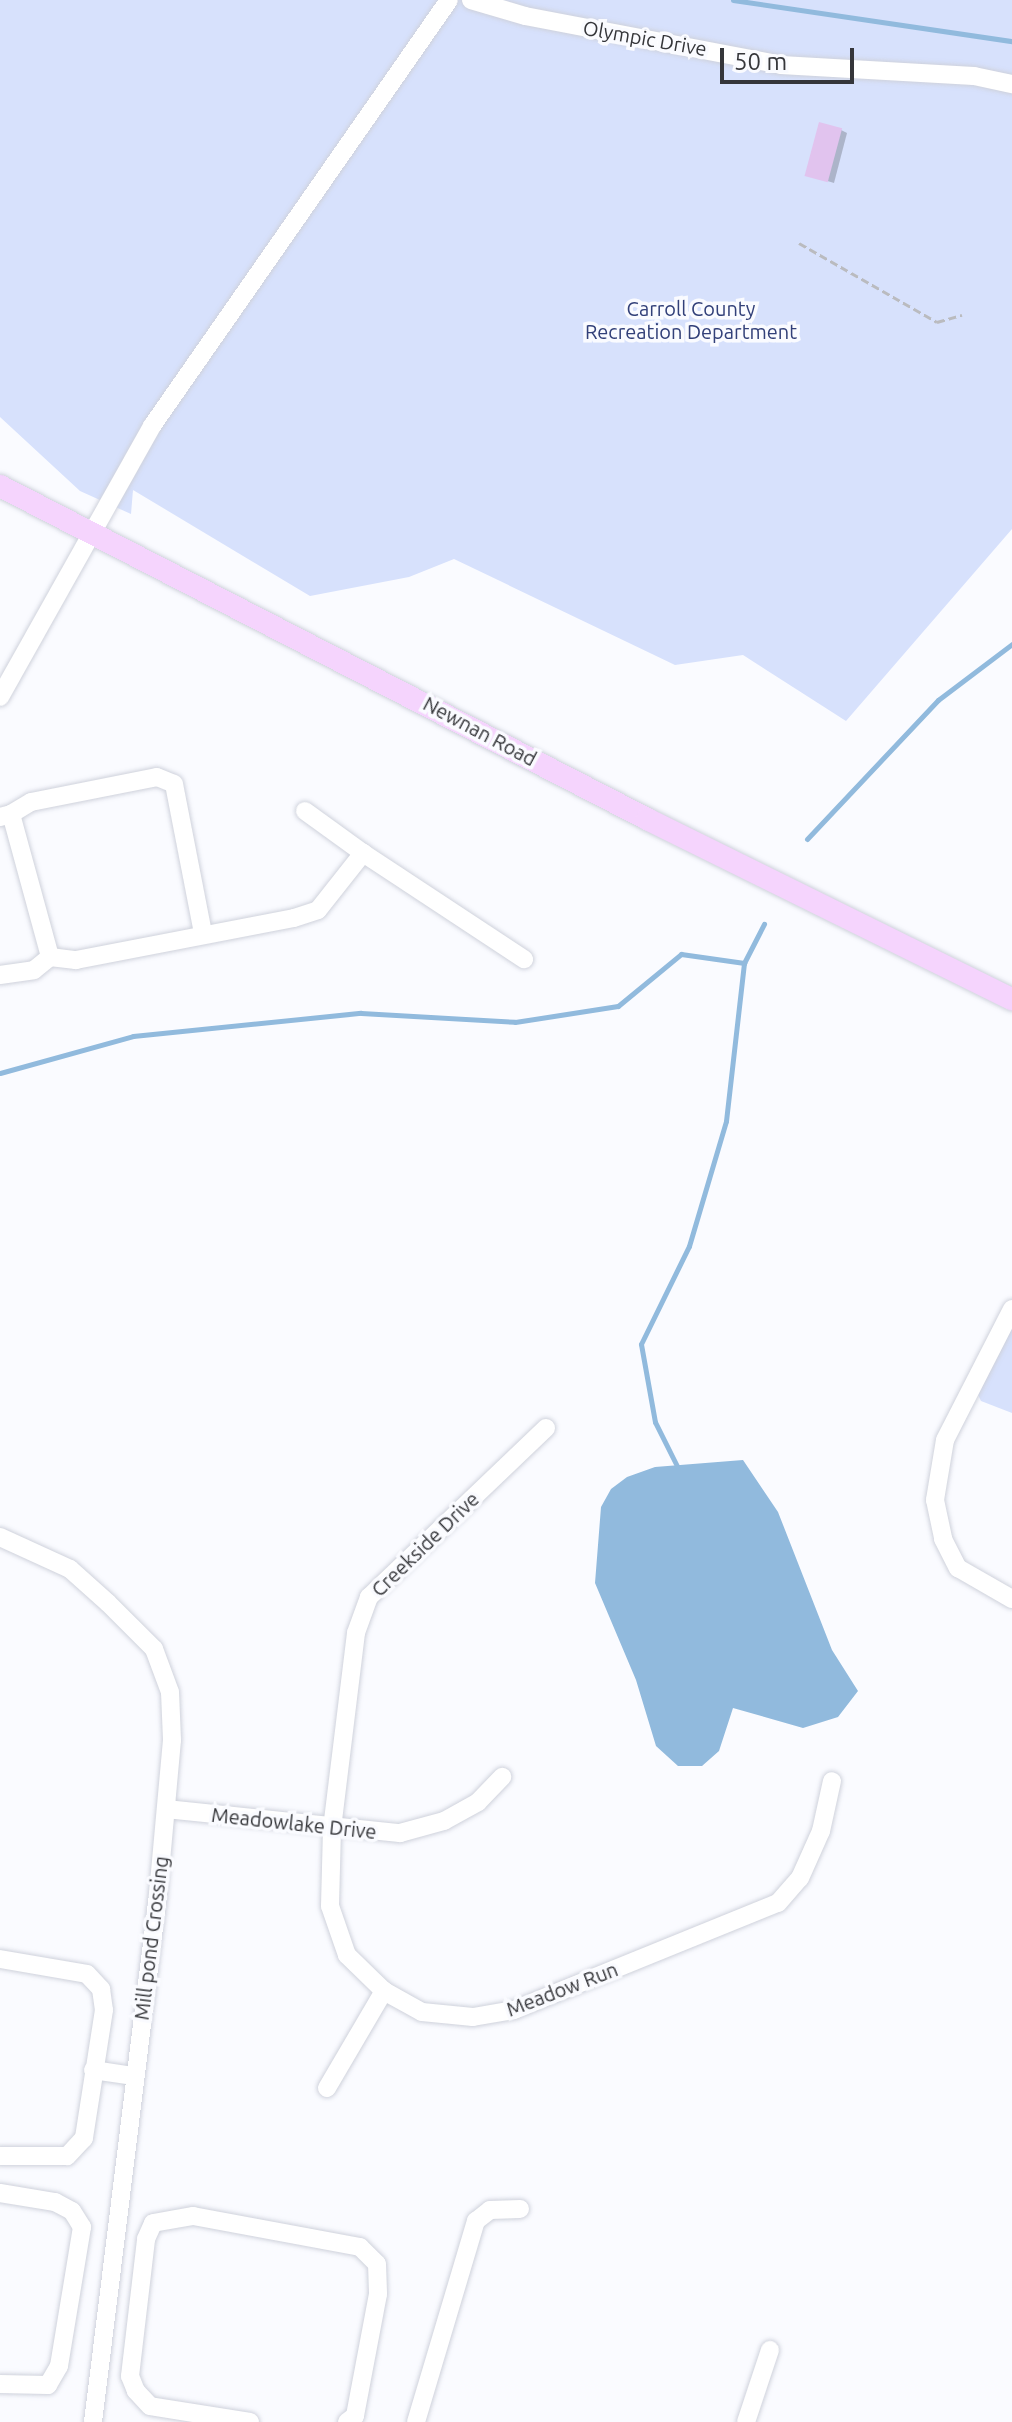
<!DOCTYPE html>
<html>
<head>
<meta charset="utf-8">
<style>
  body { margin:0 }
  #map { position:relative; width:1012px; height:2422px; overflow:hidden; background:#fafbff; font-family:Ubuntu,sans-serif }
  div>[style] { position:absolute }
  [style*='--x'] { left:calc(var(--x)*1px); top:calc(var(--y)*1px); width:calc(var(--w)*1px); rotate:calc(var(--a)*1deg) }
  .green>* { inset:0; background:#d7e1fc }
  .water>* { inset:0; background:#91badd }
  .shadow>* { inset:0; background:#0003 }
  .stream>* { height:5px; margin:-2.5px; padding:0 2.5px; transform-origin:2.5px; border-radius:2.5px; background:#91badd }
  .building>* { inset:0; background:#e1c3ee; transform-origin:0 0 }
  .path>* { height:3px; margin-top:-1.5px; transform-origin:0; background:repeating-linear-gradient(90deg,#babbbf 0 8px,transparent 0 12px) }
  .roads { filter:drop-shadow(0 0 2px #cfd2dc) drop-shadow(0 0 2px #cfd2dc) }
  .minor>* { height:18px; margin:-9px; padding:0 9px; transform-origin:9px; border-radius:9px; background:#fff }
  .major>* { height:22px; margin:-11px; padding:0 11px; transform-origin:11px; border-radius:11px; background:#f5d4fd }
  span { translate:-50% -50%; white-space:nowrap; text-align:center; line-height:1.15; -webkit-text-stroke:7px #fafbff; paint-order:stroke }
  .street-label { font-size:20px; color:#35363a }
  .park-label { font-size:20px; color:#324079 }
  .scale { position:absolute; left:720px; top:48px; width:134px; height:36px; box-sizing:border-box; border:4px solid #35363a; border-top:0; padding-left:10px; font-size:24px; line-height:28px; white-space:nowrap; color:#35363a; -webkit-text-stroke:6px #fafbff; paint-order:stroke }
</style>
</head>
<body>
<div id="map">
  <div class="green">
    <div style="clip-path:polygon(0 0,1012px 0,1012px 529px,846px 721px,743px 655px,675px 665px,454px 559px,409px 577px,310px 596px,133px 490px,131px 514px,80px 491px,0 417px)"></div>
    <div style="clip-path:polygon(1012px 1317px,1012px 1413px,981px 1401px,973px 1384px)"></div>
  </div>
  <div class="water">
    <div style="clip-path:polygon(743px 1460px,778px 1512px,832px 1650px,858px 1691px,838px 1717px,803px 1728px,733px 1708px,719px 1751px,702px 1766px,678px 1766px,656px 1746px,636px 1680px,595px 1583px,601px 1507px,611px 1489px,627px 1477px,655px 1467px)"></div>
  </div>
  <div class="shadow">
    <div style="clip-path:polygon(841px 130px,847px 133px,834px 183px,808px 175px)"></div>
  </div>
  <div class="stream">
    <div style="--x:733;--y:0;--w:282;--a:8.4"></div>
    <div style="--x:807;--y:839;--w:191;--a:-46.7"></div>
    <div style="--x:938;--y:700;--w:93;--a:-37.1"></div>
    <div style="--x:0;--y:1073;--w:138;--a:-15.5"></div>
    <div style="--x:133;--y:1036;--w:229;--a:-5.8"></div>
    <div style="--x:361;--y:1013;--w:154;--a:3.3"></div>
    <div style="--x:515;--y:1022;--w:104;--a:-8.8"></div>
    <div style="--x:618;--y:1006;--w:82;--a:-39.5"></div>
    <div style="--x:681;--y:954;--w:64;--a:8.1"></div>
    <div style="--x:677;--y:1466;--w:49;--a:-116.6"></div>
    <div style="--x:655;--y:1422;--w:79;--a:-100.2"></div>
    <div style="--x:641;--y:1344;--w:109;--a:-63.9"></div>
    <div style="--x:689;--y:1246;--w:130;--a:-73.5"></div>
    <div style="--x:726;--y:1121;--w:159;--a:-83.5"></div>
    <div style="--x:744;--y:963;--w:44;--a:-62.9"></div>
  </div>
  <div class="building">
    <div style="left:819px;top:122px;width:24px;height:56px;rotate:15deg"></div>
  </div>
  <div class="path">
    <div style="--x:799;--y:243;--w:159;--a:29.8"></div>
    <div style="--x:937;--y:322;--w:26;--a:-16"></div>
  </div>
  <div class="roads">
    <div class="minor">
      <div style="--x:471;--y:0;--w:56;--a:16.5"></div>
      <div style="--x:525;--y:16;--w:261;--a:10.8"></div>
      <div style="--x:781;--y:65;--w:193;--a:3.3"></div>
      <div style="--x:974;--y:76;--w:39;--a:12"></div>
      <div style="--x:0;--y:697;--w:311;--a:-60.7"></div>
      <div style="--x:152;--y:426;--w:519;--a:-55.12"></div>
      <div style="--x:305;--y:811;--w:72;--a:35.9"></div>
      <div style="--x:11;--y:814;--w:23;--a:-31"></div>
      <div style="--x:31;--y:802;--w:128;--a:-11.2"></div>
      <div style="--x:157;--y:777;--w:18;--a:22"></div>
      <div style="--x:174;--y:784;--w:152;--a:79"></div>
      <div style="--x:0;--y:817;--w:11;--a:-15"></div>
      <div style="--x:11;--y:814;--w:148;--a:74.7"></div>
      <div style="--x:50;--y:957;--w:26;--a:7"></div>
      <div style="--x:76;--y:960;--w:222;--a:-10.9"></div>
      <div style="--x:294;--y:918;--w:25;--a:-18"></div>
      <div style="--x:318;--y:910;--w:73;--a:-51.7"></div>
      <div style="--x:363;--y:853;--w:193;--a:33.4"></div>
      <div style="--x:0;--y:975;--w:34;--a:-8"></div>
      <div style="--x:34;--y:970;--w:21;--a:-39"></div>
      <div style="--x:1012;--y:1309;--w:147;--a:117.1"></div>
      <div style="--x:945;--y:1440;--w:61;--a:99.5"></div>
      <div style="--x:935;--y:1500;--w:40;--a:78"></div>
      <div style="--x:943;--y:1539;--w:33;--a:63"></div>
      <div style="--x:958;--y:1568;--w:62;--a:29.9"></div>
      <div style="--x:546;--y:1428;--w:245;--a:136.3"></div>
      <div style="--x:369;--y:1597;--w:38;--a:110"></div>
      <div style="--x:356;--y:1633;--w:197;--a:97"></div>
      <div style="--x:332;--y:1829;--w:77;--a:91.5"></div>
      <div style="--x:330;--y:1906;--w:52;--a:70.9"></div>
      <div style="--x:347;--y:1955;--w:52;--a:44.2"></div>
      <div style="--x:384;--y:1991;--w:43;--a:28.9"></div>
      <div style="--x:422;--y:2012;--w:51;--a:5.6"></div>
      <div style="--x:473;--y:2017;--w:42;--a:-9.7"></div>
      <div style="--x:514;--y:2010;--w:285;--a:-22.1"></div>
      <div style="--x:778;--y:1903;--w:33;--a:-49"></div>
      <div style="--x:800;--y:1878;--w:51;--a:-65.9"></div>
      <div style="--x:821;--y:1831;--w:51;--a:-77.6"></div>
      <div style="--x:0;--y:1537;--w:77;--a:24.6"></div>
      <div style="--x:70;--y:1569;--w:51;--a:41.8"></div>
      <div style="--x:108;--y:1603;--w:65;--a:45"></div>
      <div style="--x:154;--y:1649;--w:46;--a:69.6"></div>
      <div style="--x:170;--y:1692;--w:48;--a:87.6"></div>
      <div style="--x:172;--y:1740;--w:156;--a:95.2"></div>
      <div style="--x:158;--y:1895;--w:531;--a:97.03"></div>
      <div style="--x:166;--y:1809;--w:235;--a:5.9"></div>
      <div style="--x:400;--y:1833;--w:46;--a:-15.3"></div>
      <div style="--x:444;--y:1821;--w:39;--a:-29"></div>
      <div style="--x:478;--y:1802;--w:35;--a:-46"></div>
      <div style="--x:0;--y:1959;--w:88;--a:9.8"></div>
      <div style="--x:87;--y:1974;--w:21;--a:47"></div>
      <div style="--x:101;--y:1989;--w:21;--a:82"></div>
      <div style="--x:104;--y:2010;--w:130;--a:98.9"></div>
      <div style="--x:84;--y:2138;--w:25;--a:133"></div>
      <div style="--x:67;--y:2156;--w:67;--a:180"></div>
      <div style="--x:93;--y:2070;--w:40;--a:8.5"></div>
      <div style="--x:327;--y:2088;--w:113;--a:-59.6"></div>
      <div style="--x:0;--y:2193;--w:56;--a:9.3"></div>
      <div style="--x:55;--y:2202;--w:19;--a:28"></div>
      <div style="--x:72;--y:2211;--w:19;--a:58"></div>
      <div style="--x:82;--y:2227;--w:141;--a:99.4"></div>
      <div style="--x:59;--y:2366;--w:22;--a:120"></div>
      <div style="--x:48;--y:2385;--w:48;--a:-178.8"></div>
      <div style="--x:250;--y:2422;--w:101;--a:-170.9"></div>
      <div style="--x:150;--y:2406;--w:21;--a:-133"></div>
      <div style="--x:136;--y:2391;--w:16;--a:-112"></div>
      <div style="--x:130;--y:2376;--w:138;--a:-83.3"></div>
      <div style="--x:146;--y:2239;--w:17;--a:-66"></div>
      <div style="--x:153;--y:2223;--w:41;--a:-9.9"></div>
      <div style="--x:193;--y:2216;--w:170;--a:10.5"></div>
      <div style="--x:360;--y:2247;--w:24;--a:45"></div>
      <div style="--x:377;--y:2264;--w:30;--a:88"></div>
      <div style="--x:378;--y:2294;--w:124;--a:100.7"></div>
      <div style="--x:355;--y:2416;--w:10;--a:143"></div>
      <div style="--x:416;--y:2422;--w:210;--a:-73.4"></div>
      <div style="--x:476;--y:2221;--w:18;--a:-38"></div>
      <div style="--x:490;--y:2210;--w:30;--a:-2"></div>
      <div style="--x:746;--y:2422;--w:76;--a:-71.6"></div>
    </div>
    <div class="major">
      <div style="--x:0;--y:486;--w:728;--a:27.23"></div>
      <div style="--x:647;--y:819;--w:407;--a:26.3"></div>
    </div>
  </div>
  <div class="street-label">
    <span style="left:645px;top:38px;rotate:10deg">Olympic Drive</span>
    <span style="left:480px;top:731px;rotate:28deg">Newnan Road</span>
    <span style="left:425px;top:1544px;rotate:-44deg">Creekside Drive</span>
    <span style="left:294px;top:1823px;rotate:6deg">Meadowlake Drive</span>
    <span style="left:151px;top:1938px;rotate:-83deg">Mill pond Crossing</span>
    <span style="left:562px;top:1989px;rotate:-21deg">Meadow Run</span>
  </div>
  <div class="park-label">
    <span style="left:691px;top:320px">Carroll County<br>Recreation Department</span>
  </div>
  <div class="scale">50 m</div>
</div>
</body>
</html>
